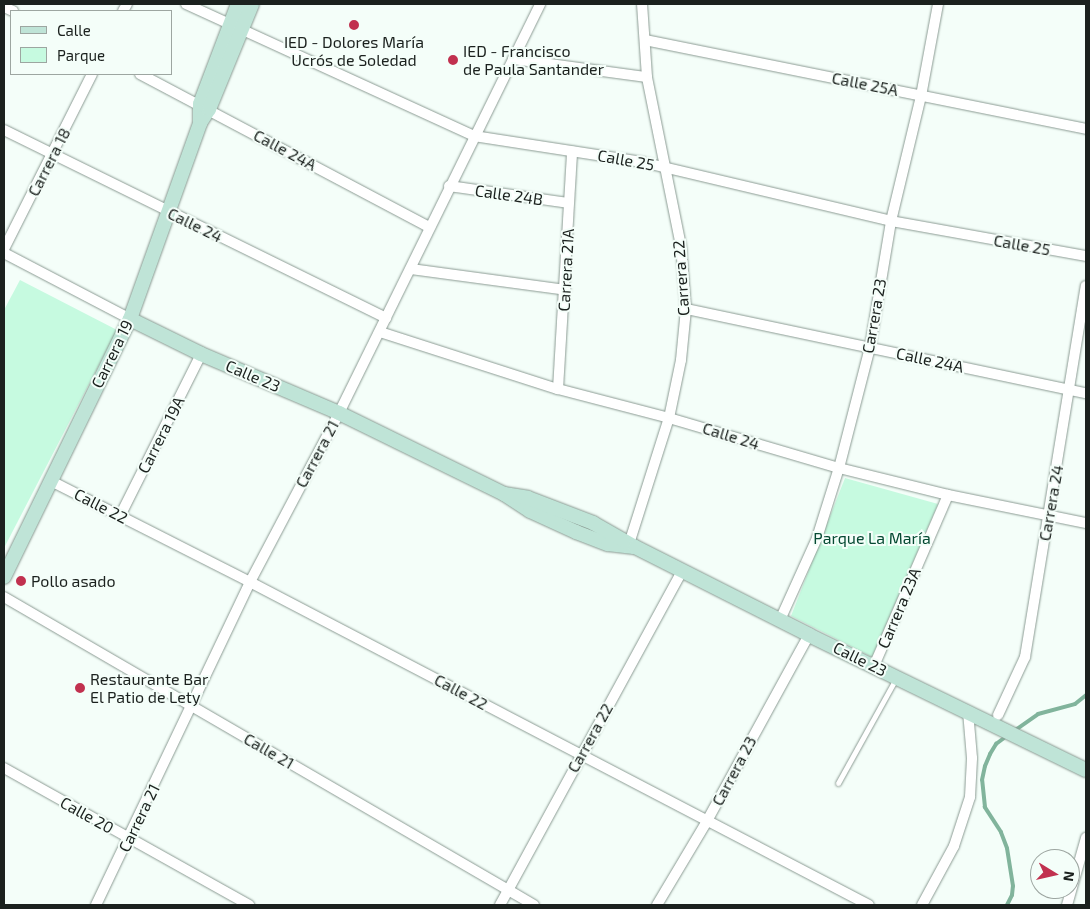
<!DOCTYPE html>
<html>
<head>
<meta charset="utf-8">
<style>
  body { margin:0 }
  #map { position:relative; width:1090px; height:909px; overflow:hidden; background:#f4fef9; font-family:"Exo 2",sans-serif }
  div>[style] { position:absolute }
  [style*='--x'] { left:calc(var(--x)*1px); top:calc(var(--y)*1px); width:calc(var(--w)*1px); rotate:calc(var(--a)*1deg) }
  .green>* { inset:0; background:#c6fae0 }
  .stream>* { height:4px; margin:-2px; padding:0 2px; transform-origin:2px; border-radius:2px; background:#81b49c }
  .roads { filter:drop-shadow(0 0 1px #8b9b93) drop-shadow(0 0 1px #8b9b93) }
  .lane>* { height:5px; margin:-2.5px; padding:0 2.5px; transform-origin:2.5px; border-radius:2.5px; background:#fff }
  .street>* { height:10px; margin:-5px; padding:0 5px; transform-origin:5px; border-radius:5px; background:#fff }
  .secondary>* { height:14px; margin:-7px; padding:0 7px; transform-origin:7px; border-radius:7px; background:#bfe4d7 }
  .dots>* { width:14px; height:14px; translate:-50% -50%; box-sizing:border-box; border:2px solid #f4fef9; border-radius:50% }
  span { translate:-50% -50%; white-space:nowrap; text-align:center; line-height:1.15; -webkit-text-stroke:4px #f4fef9; paint-order:stroke }
  .poi-label { font-size:16px; color:#1b211e }
  .left { translate:0 -50%; text-align:left }
  .street-label { font-size:16px; color:#1b211e }
  .park-label { font-size:16px; color:#054a33 }
  .frame { position:absolute; inset:0; border:5px solid #1b211e; pointer-events:none }
  .legend { position:absolute; left:10px; top:10px; width:162px; height:65px; box-sizing:border-box; background:#f4fef9; border:1px solid #9da6a1; margin:0; padding:6px 9px; list-style:none; font-size:15px; color:#1b211e }
  .legend li { display:flex; align-items:center; gap:10px; height:25px }
  .legend b { width:25px; border:1px solid #9da6a1 }
  .north { position:absolute; left:1030px; top:849px; width:50px; height:50px; box-sizing:border-box; background:#f4fef9; border:1px solid #9da6a1; border-radius:50%; rotate:99deg; font-size:14px; font-weight:700; line-height:20px; text-align:center; color:#1b211e }
  .north::after { content:''; display:block; margin:auto; width:18px; height:22px; background:#c1314f; clip-path:polygon(50% 0,100% 100%,50% 72%,0 100%) }
</style>
</head>
<body>
<div id="map">
  <div class="green">
    <div style="clip-path:polygon(20px 280px,117px 330px,4px 548px,4px 310px)"></div>
    <div style="clip-path:polygon(845px 478px,938px 504px,872px 657px,791px 616px)"></div>
  </div>
  <div class="stream">
    <div style="--x:1014;--y:731;--w:29;--a:-35"></div>
    <div style="--x:1038;--y:714;--w:38;--a:-15"></div>
    <div style="--x:1075;--y:704;--w:14;--a:-39"></div>
    <div style="--x:1007;--y:905;--w:11;--a:-63"></div>
    <div style="--x:1012;--y:895;--w:9;--a:-84"></div>
    <div style="--x:1013;--y:886;--w:38;--a:-99"></div>
    <div style="--x:1007;--y:848;--w:17;--a:-111"></div>
    <div style="--x:1001;--y:832;--w:30;--a:-123"></div>
    <div style="--x:985;--y:807;--w:27;--a:-96"></div>
    <div style="--x:982;--y:780;--w:14;--a:-78"></div>
    <div style="--x:985;--y:766;--w:13;--a:-67"></div>
    <div style="--x:990;--y:754;--w:12;--a:-59"></div>
    <div style="--x:996;--y:744;--w:15;--a:-37"></div>
  </div>
  <div class="roads">
    <div class="lane">
      <div style="--x:838;--y:783;--w:118;--a:-61"></div>
    </div>
    <div class="street">
      <div style="--x:186;--y:4;--w:317;--a:24.6"></div>
      <div style="--x:474;--y:136;--w:170;--a:8.8"></div>
      <div style="--x:642;--y:162;--w:256;--a:13.3"></div>
      <div style="--x:891;--y:221;--w:198;--a:10.2"></div>
      <div style="--x:4;--y:7;--w:10;--a:24"></div>
      <div style="--x:123;--y:11;--w:8;--a:-60"></div>
      <div style="--x:645;--y:40;--w:450;--a:11.4"></div>
      <div style="--x:513;--y:59;--w:135;--a:7.7"></div>
      <div style="--x:140;--y:74;--w:327;--a:27.9"></div>
      <div style="--x:4;--y:130;--w:426;--a:26.2"></div>
      <div style="--x:449;--y:186;--w:120;--a:8.1"></div>
      <div style="--x:4;--y:249;--w:196;--a:-63.3"></div>
      <div style="--x:4;--y:253;--w:142;--a:27.6"></div>
      <div style="--x:411;--y:269;--w:156;--a:7.7"></div>
      <div style="--x:686;--y:309;--w:409;--a:11.9"></div>
      <div style="--x:380;--y:332;--w:187;--a:17.8"></div>
      <div style="--x:558;--y:389;--w:115;--a:14.6"></div>
      <div style="--x:669;--y:418;--w:177;--a:16.4"></div>
      <div style="--x:839;--y:468;--w:112;--a:13.9"></div>
      <div style="--x:948;--y:495;--w:141;--a:11.5"></div>
      <div style="--x:558;--y:389;--w:238;--a:-86.6"></div>
      <div style="--x:51;--y:481;--w:223;--a:26.9"></div>
      <div style="--x:250;--y:582;--w:698;--a:27.56"></div>
      <div style="--x:120;--y:516;--w:181;--a:-63.4"></div>
      <div style="--x:628;--y:547;--w:135;--a:-72.4"></div>
      <div style="--x:669;--y:418;--w:59;--a:-78.3"></div>
      <div style="--x:681;--y:360;--w:51;--a:-84.4"></div>
      <div style="--x:686;--y:309;--w:63;--a:-94.5"></div>
      <div style="--x:681;--y:246;--w:172;--a:-101.4"></div>
      <div style="--x:647;--y:77;--w:73;--a:-93.9"></div>
      <div style="--x:4;--y:597;--w:613;--a:30.16"></div>
      <div style="--x:780;--y:620;--w:90;--a:-65.7"></div>
      <div style="--x:817;--y:538;--w:73;--a:-72.6"></div>
      <div style="--x:839;--y:468;--w:125;--a:-75.6"></div>
      <div style="--x:870;--y:347;--w:128;--a:-80.5"></div>
      <div style="--x:891;--y:221;--w:129;--a:-76.5"></div>
      <div style="--x:921;--y:96;--w:94;--a:-79.5"></div>
      <div style="--x:874;--y:666;--w:186;--a:-66.6"></div>
      <div style="--x:998;--y:715;--w:64;--a:-65"></div>
      <div style="--x:1025;--y:657;--w:376;--a:-80.7"></div>
      <div style="--x:4;--y:768;--w:281;--a:29.2"></div>
      <div style="--x:96;--y:905;--w:358;--a:-64.5"></div>
      <div style="--x:250;--y:582;--w:191;--a:-62.2"></div>
      <div style="--x:339;--y:413;--w:456;--a:-63.8"></div>
      <div style="--x:500;--y:905;--w:380;--a:-61.4"></div>
      <div style="--x:657;--y:905;--w:98;--a:-59.2"></div>
      <div style="--x:707;--y:821;--w:212;--a:-61.3"></div>
      <div style="--x:922;--y:905;--w:67;--a:-61.5"></div>
      <div style="--x:954;--y:846;--w:52;--a:-71.9"></div>
      <div style="--x:970;--y:797;--w:39;--a:-87"></div>
      <div style="--x:972;--y:758;--w:47;--a:-94.9"></div>
      <div style="--x:1067;--y:905;--w:70;--a:-74.2"></div>
    </div>
    <div class="secondary">
      <div style="--x:200;--y:123;--w:19;--a:-90"></div>
      <div style="--x:200;--y:104;--w:107;--a:-69.2"></div>
      <div style="--x:130;--y:319;--w:79;--a:26.2"></div>
      <div style="--x:201;--y:354;--w:150;--a:23.1"></div>
      <div style="--x:339;--y:413;--w:184;--a:26.1"></div>
      <div style="--x:504;--y:494;--w:31;--a:33"></div>
      <div style="--x:530;--y:511;--w:51;--a:24.5"></div>
      <div style="--x:576;--y:532;--w:34;--a:21"></div>
      <div style="--x:608;--y:544;--w:24;--a:7"></div>
      <div style="--x:504;--y:494;--w:24;--a:9"></div>
      <div style="--x:528;--y:498;--w:70;--a:21"></div>
      <div style="--x:593;--y:523;--w:48;--a:29.7"></div>
      <div style="--x:635;--y:547;--w:195;--a:26.8"></div>
      <div style="--x:809;--y:635;--w:308;--a:26"></div>
      <div style="--x:4;--y:577;--w:287;--a:-64"></div>
      <div style="--x:130;--y:319;--w:208;--a:-70.3"></div>
      <div style="--x:200;--y:123;--w:17;--a:-57"></div>
      <div style="--x:209;--y:109;--w:113;--a:-67.7"></div>
    </div>
  </div>
  <div class="dots">
    <div style="left:354px;top:25px;background:#c1314f"></div>
    <div style="left:453px;top:60px;background:#c1314f"></div>
    <div style="left:21px;top:581px;background:#c1314f"></div>
    <div style="left:80px;top:688px;background:#c1314f"></div>
  </div>
  <div class="poi-label">
    <span style="left:354px;top:51px">IED - Dolores María<br>Ucrós de Soledad</span>
    <span class="left" style="left:463px;top:60px">IED - Francisco<br>de Paula Santander</span>
    <span class="left" style="left:31px;top:581px">Pollo asado</span>
    <span class="left" style="left:90px;top:688px">Restaurante Bar<br>El Patio de Lety</span>
  </div>
  <div class="street-label">
    <span style="left:865px;top:84px;rotate:11deg">Calle 25A</span>
    <span style="left:285px;top:150px;rotate:28deg">Calle 24A</span>
    <span style="left:626px;top:160px;rotate:10deg">Calle 25</span>
    <span style="left:49px;top:162px;rotate:-63deg">Carrera 18</span>
    <span style="left:509px;top:195px;rotate:8deg">Calle 24B</span>
    <span style="left:195px;top:225px;rotate:26deg">Calle 24</span>
    <span style="left:1022px;top:245px;rotate:10deg">Calle 25</span>
    <span style="left:566px;top:270px;rotate:-87deg">Carrera 21A</span>
    <span style="left:681px;top:278px;rotate:-94deg">Carrera 22</span>
    <span style="left:874px;top:316px;rotate:-80deg">Carrera 23</span>
    <span style="left:112px;top:354px;rotate:-64deg">Carrera 19</span>
    <span style="left:930px;top:360px;rotate:12deg">Calle 24A</span>
    <span style="left:253px;top:376px;rotate:23deg">Calle 23</span>
    <span style="left:161px;top:435px;rotate:-63deg">Carrera 19A</span>
    <span style="left:731px;top:436px;rotate:17deg">Calle 24</span>
    <span style="left:317px;top:454px;rotate:-62deg">Carrera 21</span>
    <span style="left:1051px;top:503px;rotate:-80deg">Carrera 24</span>
    <span style="left:101px;top:506px;rotate:27deg">Calle 22</span>
    <span style="left:899px;top:608px;rotate:-67deg">Carrera 23A</span>
    <span style="left:860px;top:659px;rotate:26deg">Calle 23</span>
    <span style="left:461px;top:692px;rotate:28deg">Calle 22</span>
    <span style="left:590px;top:738px;rotate:-61deg">Carrera 22</span>
    <span style="left:269px;top:751px;rotate:30deg">Calle 21</span>
    <span style="left:734px;top:771px;rotate:-62deg">Carrera 23</span>
    <span style="left:87px;top:815px;rotate:29deg">Calle 20</span>
    <span style="left:139px;top:818px;rotate:-64deg">Carrera 21</span>
  </div>
  <div class="park-label">
    <span style="left:872px;top:538px">Parque La María</span>
  </div>
  <div class="frame"></div>
  <ul class="legend">
  <li><b style="height:6px;background:#bfe4d7"></b>Calle</li>
  <li><b style="height:14px;background:#c6fae0"></b>Parque</li>
  </ul>
  <div class="north">N</div>
</div>
</body>
</html>
